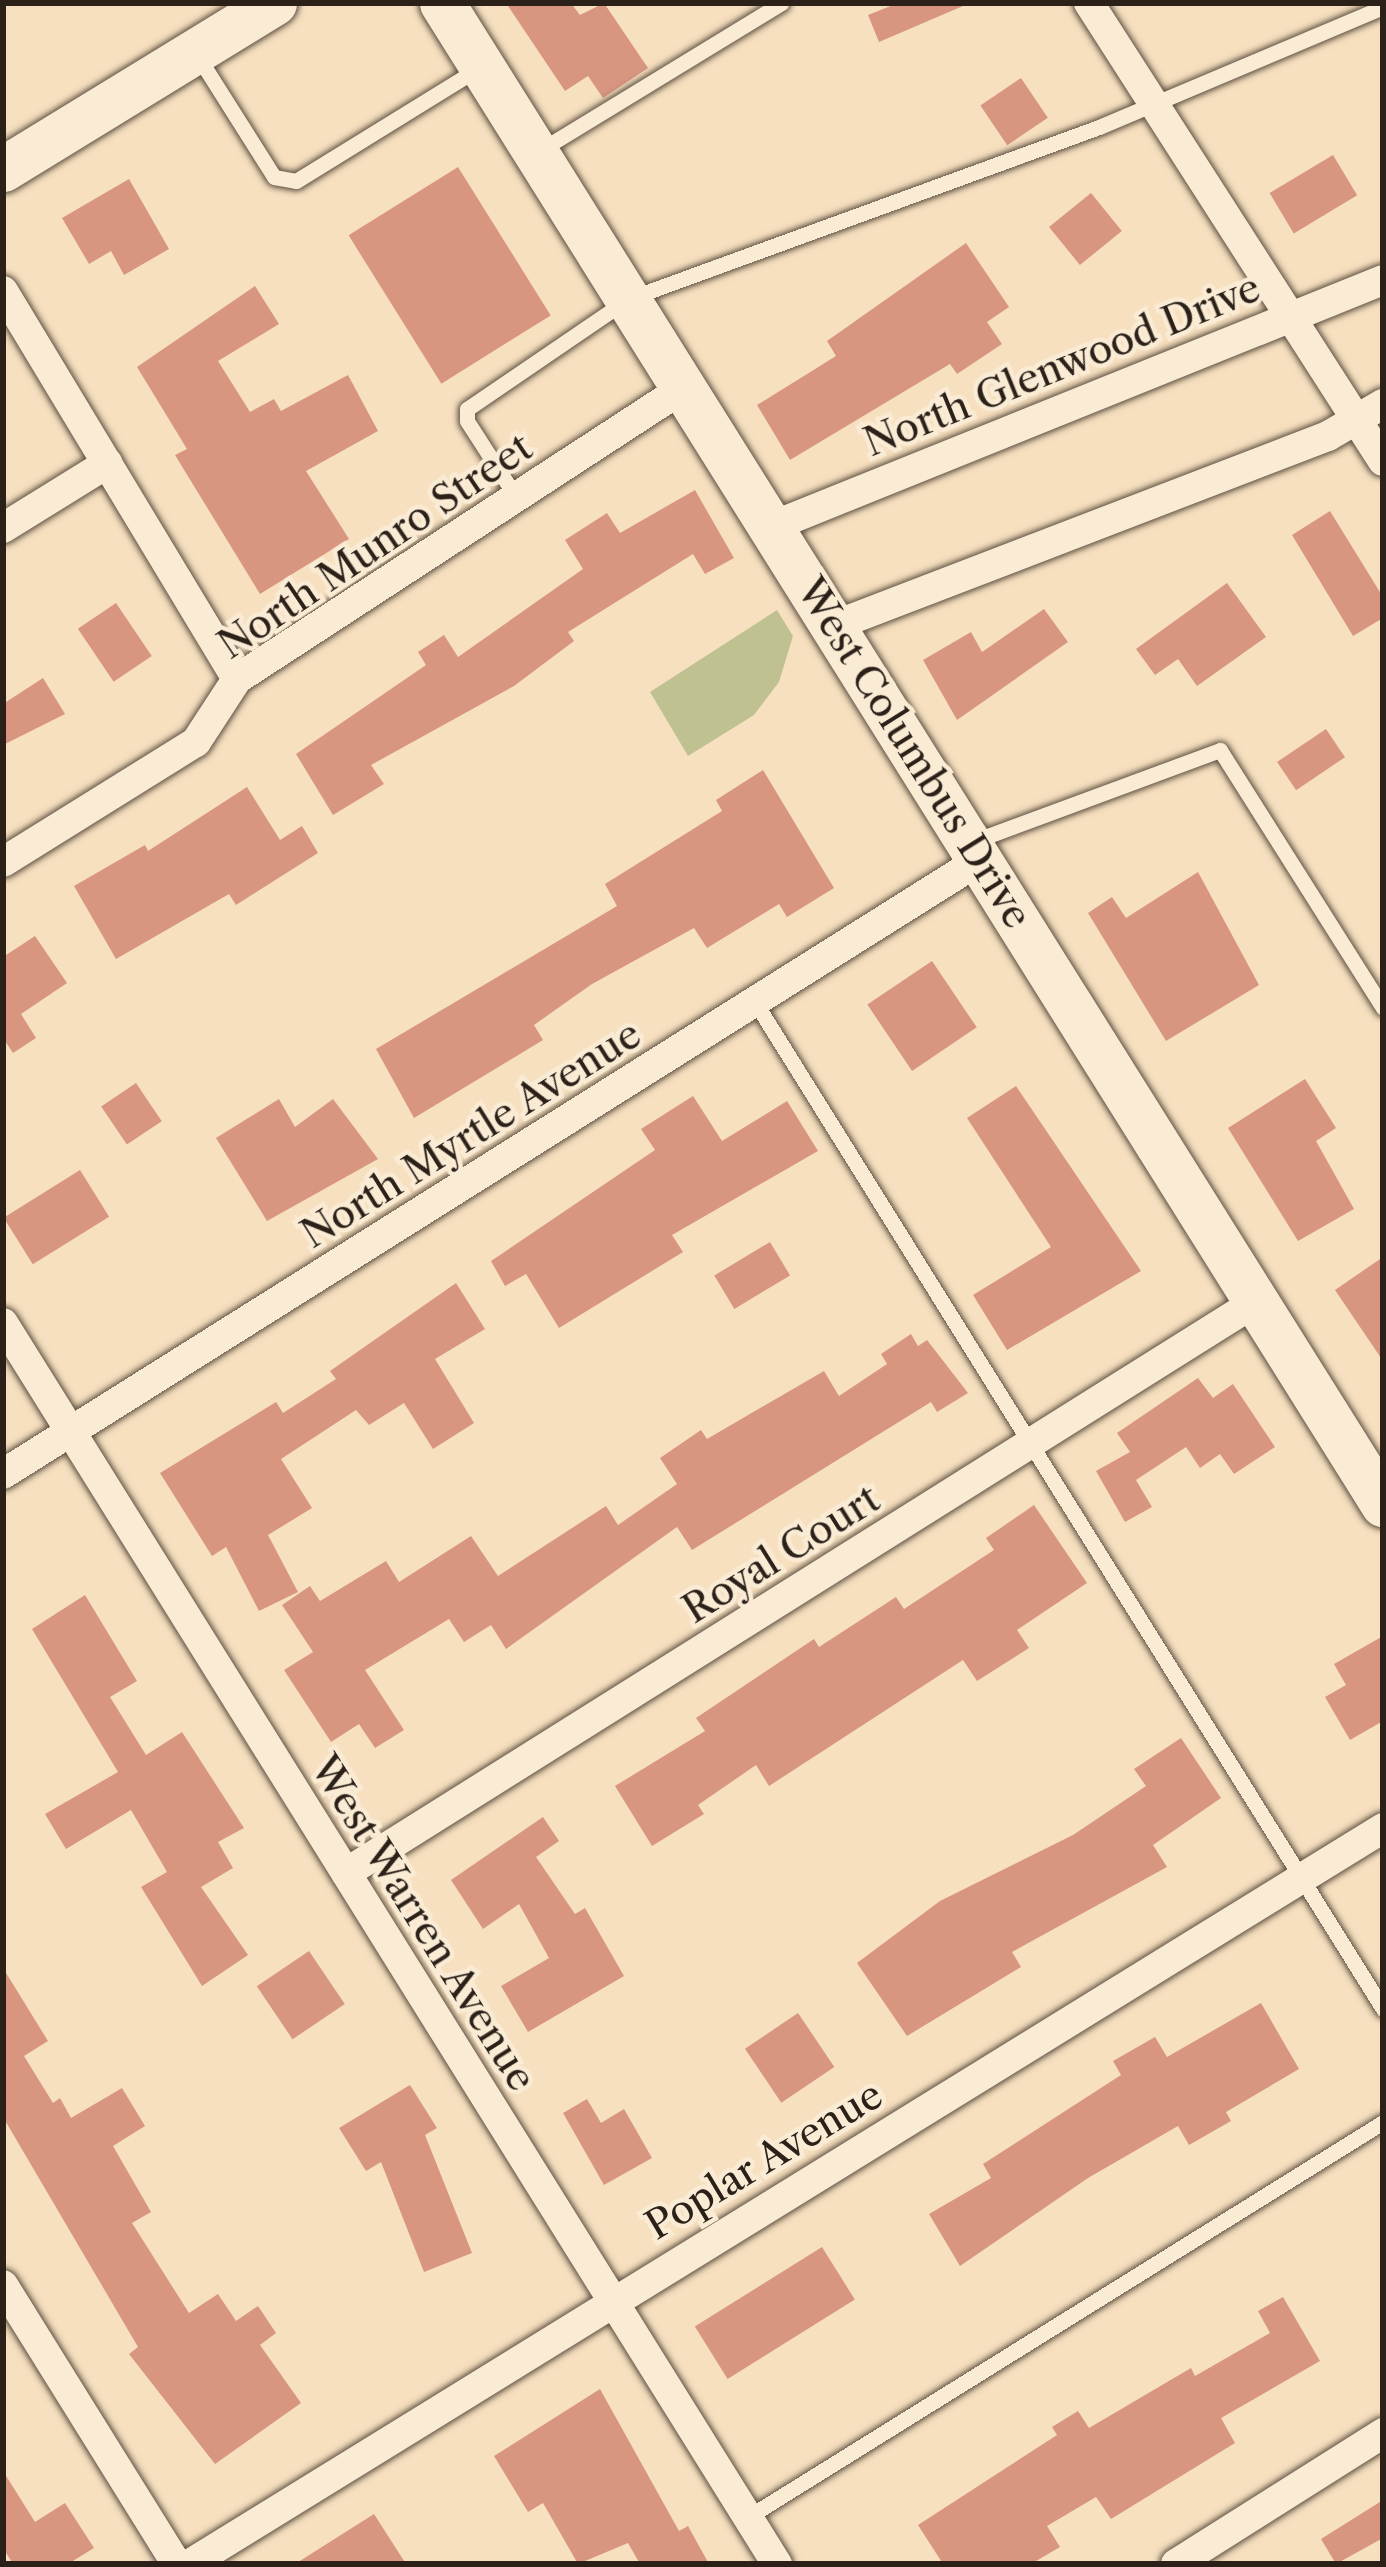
<!DOCTYPE html>
<html>
<head>
<meta charset="utf-8">
<style>
  body { margin:0 }
  #map { position:relative; width:1386px; height:2567px; overflow:hidden; background:#f7e0bf; font-family:"Libre Caslon Text",serif }
  div>[style] { position:absolute }
  [style*='--x'] { left:calc(var(--x)*1px); top:calc(var(--y)*1px); width:calc(var(--w)*1px); rotate:calc(var(--a)*1deg) }
  .green>* { inset:0; background:#bfc190 }
  .building>* { inset:0; background:#d89681; transform-origin:0 0 }
  .roads { filter:drop-shadow(0 0 3px #5e5142) drop-shadow(0 0 3px #5e5142) }
  .lane>* { height:15px; margin:-7.5px; padding:0 7.5px; transform-origin:7.5px; border-radius:7.5px; background:#faebd5 }
  .street>* { height:30px; margin:-15px; padding:0 15px; transform-origin:15px; border-radius:15px; background:#faebd5 }
  .secondary>* { height:45px; margin:-22.5px; padding:0 22.5px; transform-origin:22.5px; border-radius:22.5px; background:#faebd5 }
  span { translate:-50% -50%; white-space:nowrap; text-align:center; line-height:1.15; -webkit-text-stroke:9px #faebd5; paint-order:stroke }
  .street-label { font-size:39px; color:#2b2119 }
  .frame { position:absolute; inset:0; border:6px solid #2b2119; pointer-events:none }
</style>
</head>
<body>
<div id="map">
  <div class="green">
    <div style="clip-path:polygon(777px 610px,793px 636px,779px 682px,754px 715px,688px 756px,650px 692px)"></div>
  </div>
  <div class="building">
    <div style="clip-path:polygon(506px 3px,571px 3px,580px 15px,604px 3px,648px 68px,603px 98px,588px 76px,565px 91px)"></div>
    <div style="clip-path:polygon(898px 3px,970px 3px,879px 42px,868px 15px)"></div>
    <div style="left:1021px;top:78px;width:48px;height:49px;rotate:56deg"></div>
    <div style="left:1333px;top:155px;width:47px;height:74px;rotate:59deg"></div>
    <div style="left:458px;top:167px;width:175px;height:129px;rotate:58deg"></div>
    <div style="clip-path:polygon(129px 179px,169px 249px,124px 275px,111px 251px,89px 264px,62px 218px)"></div>
    <div style="left:1091px;top:193px;width:49px;height:54px;rotate:51deg"></div>
    <div style="clip-path:polygon(966px 243px,1009px 307px,987px 322px,1002px 344px,957px 374px,950px 364px,790px 460px,757px 405px,836px 356px,827px 341px)"></div>
    <div style="clip-path:polygon(255px 286px,279px 324px,218px 361px,250px 412px,274px 399px,281px 411px,348px 375px,378px 431px,306px 471px,349px 539px,260px 594px,175px 455px,187px 449px,137px 367px)"></div>
    <div style="clip-path:polygon(695px 490px,734px 558px,705px 574px,693px 554px,568px 632px,574px 641px,514px 686px,371px 765px,384px 784px,333px 815px,296px 754px,426px 665px,418px 652px,444px 635px,458px 657px,583px 569px,565px 540px,607px 513px,620px 533px)"></div>
    <div style="clip-path:polygon(1330px 511px,1383px 597px,1383px 618px,1353px 636px,1292px 535px)"></div>
    <div style="clip-path:polygon(1227px 583px,1266px 637px,1197px 686px,1178px 659px,1155px 675px,1136px 649px)"></div>
    <div style="left:116px;top:603px;width:64px;height:46px;rotate:56deg"></div>
    <div style="clip-path:polygon(1044px 609px,1068px 642px,957px 720px,923px 660px,971px 632px,982px 652px)"></div>
    <div style="clip-path:polygon(43px 678px,65px 714px,3px 745px,3px 704px)"></div>
    <div style="left:1326px;top:729px;width:34px;height:59px;rotate:56deg"></div>
    <div style="clip-path:polygon(763px 770px,834px 888px,787px 917px,779px 904px,707px 948px,694px 928px,592px 984px,534px 1025px,543px 1040px,414px 1118px,376px 1049px,617px 906px,605px 884px,722px 811px,716px 800px)"></div>
    <div style="clip-path:polygon(247px 787px,280px 840px,302px 826px,318px 853px,236px 905px,229px 894px,116px 959px,74px 886px,145px 845px,148px 851px)"></div>
    <div style="clip-path:polygon(1198px 872px,1259px 985px,1166px 1041px,1088px 913px,1112px 897px,1126px 918px)"></div>
    <div style="clip-path:polygon(35px 936px,67px 983px,21px 1014px,36px 1038px,13px 1053px,3px 1038px,3px 957px)"></div>
    <div style="left:932px;top:961px;width:80px;height:78px;rotate:56deg"></div>
    <div style="clip-path:polygon(1305px 1079px,1336px 1128px,1316px 1141px,1354px 1209px,1298px 1241px,1228px 1128px)"></div>
    <div style="left:136px;top:1083px;width:46px;height:42px;rotate:56deg"></div>
    <div style="clip-path:polygon(1016px 1086px,1141px 1271px,1007px 1350px,973px 1295px,1051px 1247px,967px 1118px)"></div>
    <div style="clip-path:polygon(693px 1096px,722px 1141px,787px 1101px,818px 1151px,672px 1235px,683px 1252px,559px 1328px,526px 1274px,505px 1286px,491px 1261px,655px 1150px,641px 1129px)"></div>
    <div style="clip-path:polygon(279px 1099px,295px 1127px,333px 1099px,378px 1159px,267px 1221px,216px 1138px)"></div>
    <div style="left:80px;top:1170px;width:55px;height:90px;rotate:58deg"></div>
    <div style="left:770px;top:1242px;width:39px;height:65px;rotate:59deg"></div>
    <div style="clip-path:polygon(1383px 1257px,1383px 1361px,1335px 1290px)"></div>
    <div style="clip-path:polygon(456px 1283px,485px 1329px,435px 1359px,474px 1423px,433px 1449px,404px 1403px,369px 1425px,356px 1410px,281px 1459px,312px 1508px,268px 1535px,298px 1592px,259px 1611px,226px 1547px,212px 1556px,160px 1473px,276px 1402px,283px 1413px,336px 1379px,330px 1371px)"></div>
    <div style="clip-path:polygon(911px 1334px,918px 1346px,927px 1340px,968px 1393px,937px 1412px,931px 1402px,692px 1550px,677px 1527px,506px 1649px,491px 1625px,464px 1642px,449px 1619px,365px 1670px,404px 1730px,375px 1748px,359px 1724px,331px 1742px,284px 1670px,313px 1652px,282px 1605px,310px 1586px,320px 1601px,386px 1561px,399px 1582px,471px 1536px,498px 1576px,606px 1506px,618px 1525px,677px 1484px,660px 1458px,701px 1430px,707px 1439px,824px 1371px,839px 1396px,887px 1364px,881px 1354px)"></div>
    <div style="clip-path:polygon(1198px 1378px,1213px 1398px,1233px 1384px,1275px 1447px,1234px 1474px,1220px 1454px,1200px 1468px,1186px 1447px,1136px 1480px,1152px 1507px,1125px 1522px,1096px 1471px,1130px 1452px,1117px 1433px)"></div>
    <div style="clip-path:polygon(1034px 1505px,1087px 1583px,1017px 1630px,1029px 1648px,977px 1681px,963px 1660px,769px 1786px,756px 1765px,698px 1805px,704px 1814px,652px 1846px,615px 1786px,705px 1731px,696px 1718px,814px 1639px,819px 1647px,896px 1597px,904px 1609px,994px 1550px,986px 1538px)"></div>
    <div style="clip-path:polygon(85px 1595px,137px 1681px,110px 1697px,146px 1755px,182px 1732px,244px 1828px,218px 1842px,233px 1868px,201px 1887px,248px 1955px,202px 1986px,141px 1887px,167px 1872px,131px 1810px,66px 1849px,45px 1814px,118px 1772px,32px 1629px)"></div>
    <div style="clip-path:polygon(1383px 1636px,1383px 1721px,1350px 1740px,1325px 1697px,1346px 1685px,1334px 1664px)"></div>
    <div style="clip-path:polygon(1181px 1738px,1221px 1798px,1153px 1845px,1167px 1867px,1012px 1952px,1021px 1967px,907px 2036px,857px 1963px,940px 1901px,1073px 1835px,1146px 1786px,1134px 1769px)"></div>
    <div style="clip-path:polygon(543px 1817px,559px 1841px,536px 1857px,575px 1914px,585px 1908px,624px 1976px,528px 2032px,501px 1986px,549px 1958px,519px 1904px,483px 1929px,451px 1880px)"></div>
    <div style="left:309px;top:1951px;width:64px;height:63px;rotate:56deg"></div>
    <div style="clip-path:polygon(3px 1968px,48px 2041px,24px 2056px,53px 2103px,60px 2098px,71px 2118px,122px 2088px,145px 2126px,113px 2146px,151px 2212px,132px 2223px,189px 2313px,218px 2294px,236px 2321px,258px 2306px,276px 2333px,260px 2345px,301px 2403px,215px 2464px,129px 2354px,138px 2347px,3px 2117px)"></div>
    <div style="clip-path:polygon(1261px 2003px,1299px 2069px,1226px 2112px,1231px 2121px,1189px 2145px,1178px 2126px,1088px 2178px,960px 2266px,929px 2214px,991px 2178px,983px 2164px,1121px 2075px,1113px 2061px,1155px 2037px,1167px 2057px)"></div>
    <div style="left:798px;top:2013px;width:65px;height:64px;rotate:56deg"></div>
    <div style="clip-path:polygon(410px 2085px,437px 2128px,425px 2135px,472px 2253px,424px 2272px,381px 2162px,366px 2171px,339px 2128px)"></div>
    <div style="clip-path:polygon(587px 2099px,601px 2123px,624px 2109px,652px 2158px,604px 2185px,563px 2113px)"></div>
    <div style="left:822px;top:2247px;width:62px;height:150px;rotate:58deg"></div>
    <div style="clip-path:polygon(1283px 2297px,1320px 2361px,1221px 2418px,1235px 2443px,1111px 2519px,1096px 2497px,1047px 2526px,1060px 2547px,1031px 2564px,943px 2564px,918px 2525px,1057px 2435px,1052px 2427px,1078px 2411px,1089px 2428px,1191px 2368px,1195px 2376px,1270px 2333px,1258px 2311px)"></div>
    <div style="clip-path:polygon(600px 2389px,679px 2531px,688px 2526px,709px 2564px,640px 2564px,628px 2543px,578px 2564px,543px 2503px,528px 2512px,494px 2456px)"></div>
    <div style="clip-path:polygon(3px 2471px,35px 2522px,65px 2503px,94px 2548px,68px 2564px,13px 2564px,3px 2548px)"></div>
    <div style="clip-path:polygon(1383px 2500px,1383px 2538px,1336px 2564px,1321px 2539px)"></div>
    <div style="clip-path:polygon(374px 2514px,406px 2564px,295px 2564px)"></div>
  </div>
  <div class="roads">
    <div class="lane">
      <div style="--x:197;--y:55;--w:144;--a:57.7"></div>
      <div style="--x:274;--y:177;--w:22;--a:10"></div>
      <div style="--x:296;--y:181;--w:211;--a:-31.7"></div>
      <div style="--x:539;--y:151;--w:284;--a:-31.4"></div>
      <div style="--x:516;--y:497;--w:90;--a:-122.8"></div>
      <div style="--x:467;--y:421;--w:12;--a:-90"></div>
      <div style="--x:467;--y:409;--w:195;--a:-34.3"></div>
      <div style="--x:628;--y:299;--w:501;--a:-20.06"></div>
      <div style="--x:1099;--y:127;--w:308;--a:-22.9"></div>
      <div style="--x:974;--y:841;--w:262;--a:-20.3"></div>
      <div style="--x:1220;--y:750;--w:305;--a:57.7"></div>
      <div style="--x:755;--y:1002;--w:1187;--a:58.05"></div>
      <div style="--x:748;--y:2517;--w:748;--a:-31.88"></div>
    </div>
    <div class="street">
      <div style="--x:1089;--y:3;--w:544;--a:57.3"></div>
      <div style="--x:3;--y:291;--w:453;--a:58.9"></div>
      <div style="--x:773;--y:526;--w:658;--a:-21.96"></div>
      <div style="--x:3;--y:528;--w:123;--a:-31.8"></div>
      <div style="--x:836;--y:625;--w:527;--a:-21.01"></div>
      <div style="--x:1328;--y:436;--w:64;--a:-30.2"></div>
      <div style="--x:3;--y:862;--w:227;--a:-31.9"></div>
      <div style="--x:196;--y:742;--w:75;--a:-56.9"></div>
      <div style="--x:237;--y:679;--w:535;--a:-33.1"></div>
      <div style="--x:3;--y:1323;--w:1463;--a:58.05"></div>
      <div style="--x:3;--y:1474;--w:1154;--a:-32.15"></div>
      <div style="--x:346;--y:1873;--w:1076;--a:-32.12"></div>
      <div style="--x:3;--y:2285;--w:329;--a:58.1"></div>
      <div style="--x:190;--y:2564;--w:1402;--a:-31.67"></div>
      <div style="--x:1176;--y:2564;--w:245;--a:-32.3"></div>
    </div>
    <div class="secondary">
      <div style="--x:442;--y:3;--w:1772;--a:57.92"></div>
      <div style="--x:3;--y:169;--w:318;--a:-31.5"></div>
    </div>
  </div>
  <div class="street-label">
    <span style="left:1062px;top:365px;rotate:-22deg">North Glenwood Drive</span>
    <span style="left:375px;top:546px;rotate:-34deg">North Munro Street</span>
    <span style="left:914px;top:753px;rotate:58deg">West Columbus Drive</span>
    <span style="left:471px;top:1134px;rotate:-32deg">North Myrtle Avenue</span>
    <span style="left:781px;top:1554px;rotate:-32deg">Royal Court</span>
    <span style="left:423px;top:1923px;rotate:58deg">West Warren Avenue</span>
    <span style="left:764px;top:2160px;rotate:-31deg">Poplar Avenue</span>
  </div>
  <div class="frame"></div>
</div>
</body>
</html>
